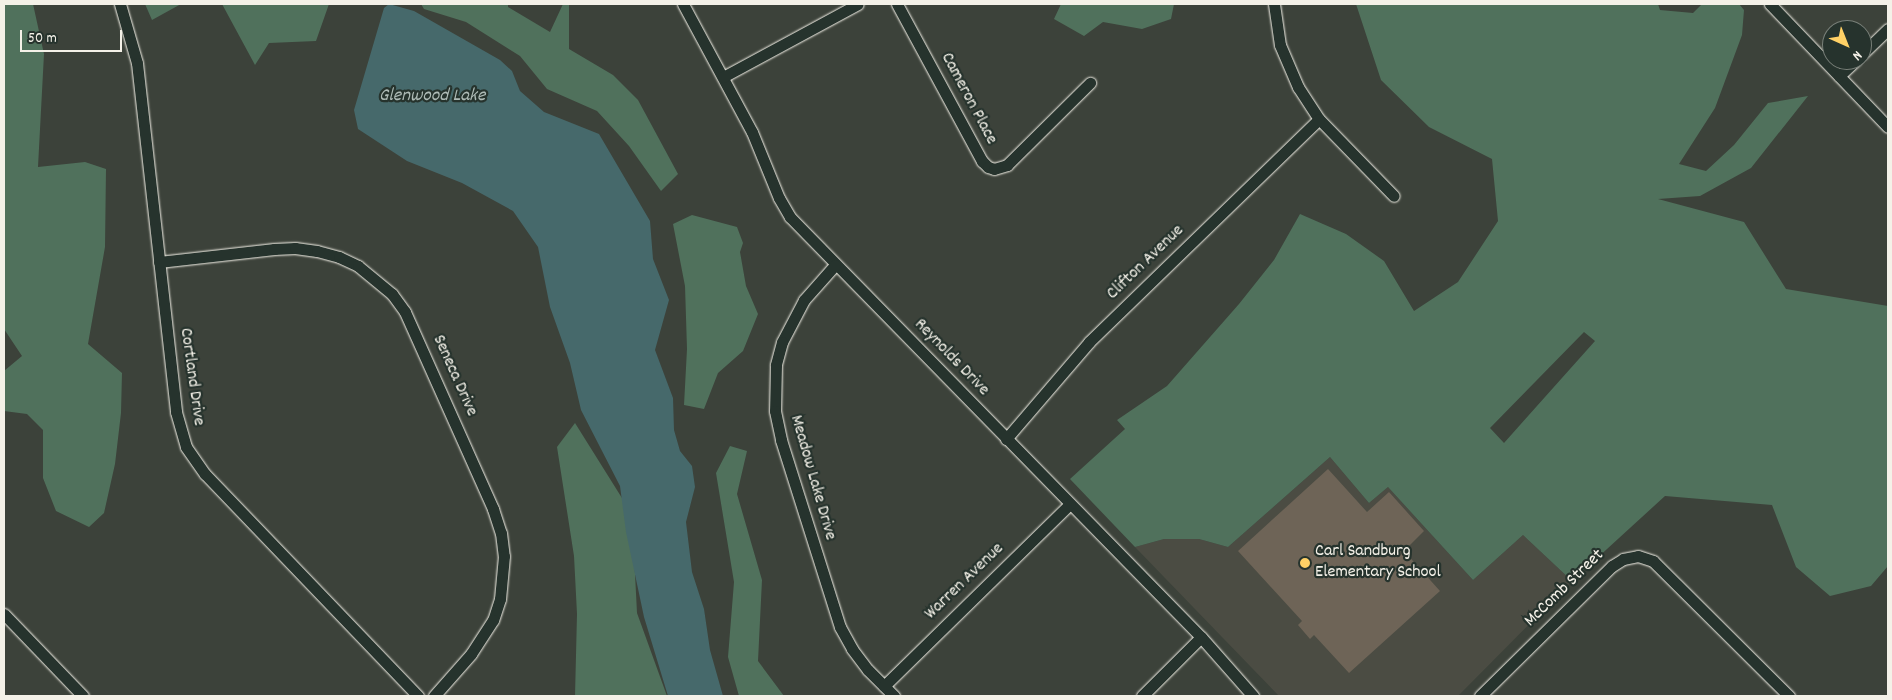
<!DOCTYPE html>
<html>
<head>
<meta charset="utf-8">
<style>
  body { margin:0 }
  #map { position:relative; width:1892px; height:700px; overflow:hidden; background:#3c423a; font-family:Dekko,sans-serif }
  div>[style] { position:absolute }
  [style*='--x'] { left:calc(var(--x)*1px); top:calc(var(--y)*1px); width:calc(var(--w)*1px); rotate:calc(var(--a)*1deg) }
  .built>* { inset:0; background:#4b4c43 }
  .green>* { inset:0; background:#50715c }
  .water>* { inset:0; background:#46696b }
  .building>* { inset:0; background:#6e6457 }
  .roads { filter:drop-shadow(0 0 1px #f4f1e8) drop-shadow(0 0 1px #f4f1e8) }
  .minor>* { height:11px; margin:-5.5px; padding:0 5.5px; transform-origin:5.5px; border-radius:5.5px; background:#26332d }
  .dots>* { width:14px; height:14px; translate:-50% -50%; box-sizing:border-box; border:2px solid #26332d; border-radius:50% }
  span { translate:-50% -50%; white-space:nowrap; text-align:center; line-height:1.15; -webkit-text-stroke:4.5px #26332d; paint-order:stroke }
  .street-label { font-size:18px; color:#f4f1e8 }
  .poi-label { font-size:18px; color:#f4f1e8 }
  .left { translate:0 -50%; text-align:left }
  .water-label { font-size:19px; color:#aebbb6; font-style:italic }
  .frame { position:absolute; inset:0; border:5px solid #f4f1e8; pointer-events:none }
  .north { position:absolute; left:1822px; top:20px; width:50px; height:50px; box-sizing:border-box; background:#26332d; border:1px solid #787f78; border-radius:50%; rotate:136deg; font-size:14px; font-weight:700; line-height:20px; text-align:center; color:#f4f1e8 }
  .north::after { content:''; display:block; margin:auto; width:18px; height:22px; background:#ffd166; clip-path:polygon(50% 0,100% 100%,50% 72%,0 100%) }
  .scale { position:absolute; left:20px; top:30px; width:102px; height:22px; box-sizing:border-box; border:2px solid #f4f1e8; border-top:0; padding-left:6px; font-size:15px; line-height:18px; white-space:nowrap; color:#f4f1e8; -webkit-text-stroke:4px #26332d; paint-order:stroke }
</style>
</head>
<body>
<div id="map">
  <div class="built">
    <div style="clip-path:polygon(1330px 457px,1369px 503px,1388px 487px,1473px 580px,1523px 535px,1572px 581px,1458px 696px,1279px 696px,1135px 547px,1164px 539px,1199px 539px,1228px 547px)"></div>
  </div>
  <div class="green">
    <div style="clip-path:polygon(4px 4px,33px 4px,44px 54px,38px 167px,85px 162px,106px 169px,105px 247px,88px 344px,122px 373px,121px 413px,115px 464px,104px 513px,89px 527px,56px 511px,43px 478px,43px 430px,27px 414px,4px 411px,4px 371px,22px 356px,4px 329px)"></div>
    <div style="clip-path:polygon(145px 4px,181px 4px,152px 20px)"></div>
    <div style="clip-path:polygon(222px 4px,329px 4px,316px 41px,269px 43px,255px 65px)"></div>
    <div style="clip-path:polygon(421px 4px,508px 4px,508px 7px,550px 32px,563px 4px,569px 4px,569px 49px,613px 75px,638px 100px,678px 174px,661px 191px,629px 146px,597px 111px,547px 89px,520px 56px,466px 22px,424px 9px)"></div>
    <div style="clip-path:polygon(1061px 4px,1174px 4px,1171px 19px,1142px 29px,1103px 22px,1084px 36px,1054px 19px)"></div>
    <div style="clip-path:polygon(evenodd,1356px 4px,1658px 4px,1660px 10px,1693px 13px,1702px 4px,1739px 4px,1744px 10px,1742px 35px,1715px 108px,1679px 164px,1706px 171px,1734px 145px,1768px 103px,1808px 96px,1751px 168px,1700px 196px,1658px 199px,1744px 222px,1786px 289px,1888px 306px,1888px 566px,1871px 586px,1830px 596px,1796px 567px,1772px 505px,1665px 496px,1572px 581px,1523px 535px,1473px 580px,1388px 487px,1369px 503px,1330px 457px,1228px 547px,1199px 539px,1164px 539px,1135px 547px,1070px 479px,1125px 429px,1117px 420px,1167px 386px,1239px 304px,1274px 260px,1300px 214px,1346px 234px,1384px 261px,1414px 311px,1458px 282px,1498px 221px,1492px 159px,1429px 127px,1381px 80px,1356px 4px,1584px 332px,1595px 341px,1504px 443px,1490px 428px,1584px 332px)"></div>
    <div style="clip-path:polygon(692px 215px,737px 227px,743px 243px,740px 252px,746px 286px,758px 314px,743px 351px,718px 373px,704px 409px,684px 405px,687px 349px,685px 286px,673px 224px)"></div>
    <div style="clip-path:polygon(575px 423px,632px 514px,637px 613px,667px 696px,575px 696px,577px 614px,574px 556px,557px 447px)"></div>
    <div style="clip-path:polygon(730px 446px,747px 451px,737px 494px,762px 580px,758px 661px,784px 696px,739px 696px,728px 657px,734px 582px,716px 473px)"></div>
  </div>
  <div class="water">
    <div style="clip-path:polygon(389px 4px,414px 11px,500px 60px,512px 71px,520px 91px,544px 112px,599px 134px,650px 221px,653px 259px,669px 300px,655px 350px,673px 398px,674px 430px,680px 451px,692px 466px,695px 487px,686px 522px,692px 572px,704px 609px,710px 650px,723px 696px,668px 696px,644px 617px,626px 532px,620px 486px,581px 410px,570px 363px,550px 307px,538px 247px,513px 211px,462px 183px,407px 161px,358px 129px,354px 110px,384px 8px)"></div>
  </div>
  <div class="building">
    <div style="clip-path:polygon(1328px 469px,1367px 512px,1389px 492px,1424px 531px,1404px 551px,1440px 591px,1349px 673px,1314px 635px,1310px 639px,1298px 625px,1302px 621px,1238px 551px)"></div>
  </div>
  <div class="roads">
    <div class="minor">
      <div style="--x:120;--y:4;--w:61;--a:73.9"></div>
      <div style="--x:137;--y:63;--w:351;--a:83.6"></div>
      <div style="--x:176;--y:412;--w:36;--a:74"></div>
      <div style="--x:186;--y:447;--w:33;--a:55"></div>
      <div style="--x:205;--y:474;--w:308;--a:46.2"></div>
      <div style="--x:683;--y:4;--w:145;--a:61.7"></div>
      <div style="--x:752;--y:132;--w:71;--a:67.8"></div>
      <div style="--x:779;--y:198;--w:22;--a:60"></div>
      <div style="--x:790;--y:217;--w:588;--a:45.62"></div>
      <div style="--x:1201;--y:637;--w:79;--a:48.6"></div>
      <div style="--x:897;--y:4;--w:179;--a:61.6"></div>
      <div style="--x:982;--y:161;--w:8;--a:45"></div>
      <div style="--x:988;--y:167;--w:6;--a:18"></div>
      <div style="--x:994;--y:169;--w:14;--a:-17"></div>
      <div style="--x:1007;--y:165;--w:117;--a:-44.7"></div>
      <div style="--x:1274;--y:4;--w:41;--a:81.7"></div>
      <div style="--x:1280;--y:45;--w:46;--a:66.8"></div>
      <div style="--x:1298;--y:87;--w:38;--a:57"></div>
      <div style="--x:1319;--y:119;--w:107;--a:45.8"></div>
      <div style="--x:1770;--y:4;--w:170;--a:46.2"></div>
      <div style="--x:1862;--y:54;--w:36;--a:-44"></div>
      <div style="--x:1839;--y:76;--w:23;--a:-43"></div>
      <div style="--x:723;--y:77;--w:153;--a:-28.4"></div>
      <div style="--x:159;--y:262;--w:116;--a:-6.4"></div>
      <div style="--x:274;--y:249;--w:21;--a:-3"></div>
      <div style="--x:295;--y:248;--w:22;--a:8"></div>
      <div style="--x:317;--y:251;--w:23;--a:15"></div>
      <div style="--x:339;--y:257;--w:21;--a:25"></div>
      <div style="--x:358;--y:266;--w:44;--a:39.5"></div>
      <div style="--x:392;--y:294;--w:22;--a:54"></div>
      <div style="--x:405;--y:312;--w:216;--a:65.9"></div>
      <div style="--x:493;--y:509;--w:25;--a:72"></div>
      <div style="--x:501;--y:533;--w:23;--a:83"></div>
      <div style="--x:504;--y:556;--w:43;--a:95.3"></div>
      <div style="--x:500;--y:599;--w:22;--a:108"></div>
      <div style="--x:493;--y:620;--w:40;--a:122.9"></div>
      <div style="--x:471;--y:654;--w:56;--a:131.4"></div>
      <div style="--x:835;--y:265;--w:47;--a:131.5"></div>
      <div style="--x:804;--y:300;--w:47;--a:117.6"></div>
      <div style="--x:782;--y:342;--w:24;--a:105"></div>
      <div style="--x:776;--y:365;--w:46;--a:91.2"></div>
      <div style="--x:775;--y:411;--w:30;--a:78"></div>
      <div style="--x:781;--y:440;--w:196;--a:72.5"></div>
      <div style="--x:840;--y:627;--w:25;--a:61"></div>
      <div style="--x:852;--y:649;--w:26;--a:53"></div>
      <div style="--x:868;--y:670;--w:37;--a:45"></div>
      <div style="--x:1006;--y:439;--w:128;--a:-49.4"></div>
      <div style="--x:1089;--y:342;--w:320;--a:-44.1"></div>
      <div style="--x:4;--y:614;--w:114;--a:46.1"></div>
      <div style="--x:884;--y:686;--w:260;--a:-44.4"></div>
      <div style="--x:1142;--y:696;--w:83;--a:-45"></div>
      <div style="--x:1480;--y:696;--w:185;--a:-44.6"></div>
      <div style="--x:1612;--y:566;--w:13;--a:-32"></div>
      <div style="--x:1623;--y:559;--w:15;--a:-11"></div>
      <div style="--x:1638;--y:556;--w:16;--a:18"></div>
      <div style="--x:1653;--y:561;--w:192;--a:44.8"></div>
    </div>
  </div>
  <div class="dots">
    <div style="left:1305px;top:563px;background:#ffd166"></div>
  </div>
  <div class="street-label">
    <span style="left:968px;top:99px;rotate:62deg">Cameron Place</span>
    <span style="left:1146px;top:263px;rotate:-44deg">Clifton Avenue</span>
    <span style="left:951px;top:358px;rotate:46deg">Reynolds Drive</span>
    <span style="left:454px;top:376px;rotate:66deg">Seneca Drive</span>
    <span style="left:191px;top:377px;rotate:82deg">Cortland Drive</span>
    <span style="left:812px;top:478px;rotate:74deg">Meadow Lake Drive</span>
    <span style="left:965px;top:582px;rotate:-44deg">Warren Avenue</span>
    <span style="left:1565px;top:589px;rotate:-44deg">McComb Street</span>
  </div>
  <div class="poi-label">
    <span class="left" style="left:1315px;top:563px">Carl Sandburg<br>Elementary School</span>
  </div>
  <div class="water-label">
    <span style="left:432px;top:97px">Glenwood Lake</span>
  </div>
  <div class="frame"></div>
  <div class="north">N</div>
  <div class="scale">50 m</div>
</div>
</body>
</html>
